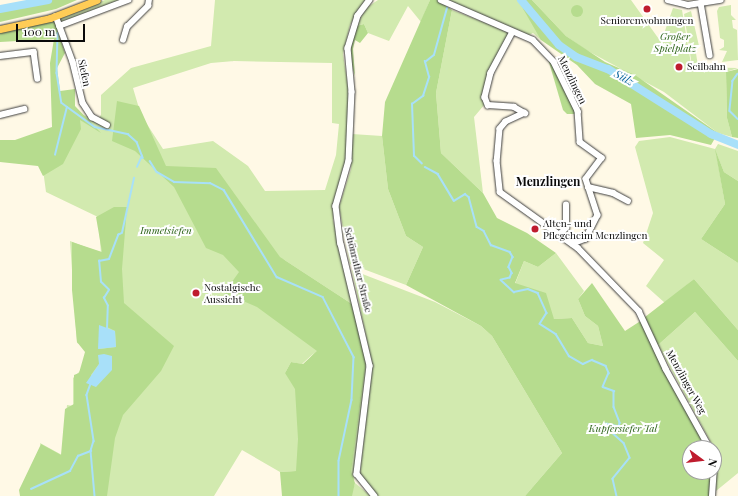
<!DOCTYPE html>
<html>
<head>
<meta charset="utf-8">
<style>
  body { margin:0 }
  #map { position:relative; width:738px; height:496px; overflow:hidden; background:#fff9e6; font-family:"Playfair Display",serif }
  div>[style] { position:absolute }
  [style*='--x'] { left:calc(var(--x)*1px); top:calc(var(--y)*1px); width:calc(var(--w)*1px); rotate:calc(var(--a)*1deg) }
  .green>* { inset:0; background:#d2eaaf }
  .forest>* { inset:0; background:#b6dc8e }
  .round { border-radius:50% }
  .pitch>* { inset:0; background:#e4f1c1 }
  .water>* { inset:0; background:#a8e0f9 }
  .stream>* { height:1.5px; margin:-0.75px; padding:0 0.75px; transform-origin:0.75px; border-radius:0.75px; background:#a8e0f9 }
  .river>* { height:8px; margin:-4px; padding:0 4px; transform-origin:4px; border-radius:4px; background:#a8e0f9 }
  .roads { filter:drop-shadow(0 0 1px #3d3d3d) drop-shadow(0 0 1px #3d3d3d) }
  .minor>* { height:5.5px; margin:-2.75px; padding:0 2.75px; transform-origin:2.75px; border-radius:2.75px; background:#fff }
  .major>* { height:7px; margin:-3.5px; padding:0 3.5px; transform-origin:3.5px; border-radius:3.5px; background:#ffcc56 }
  .dots>* { width:11px; height:11px; translate:-50% -50%; box-sizing:border-box; border:2px solid #fff; border-radius:50% }
  span { translate:-50% -50%; white-space:nowrap; text-align:center; line-height:1.15; -webkit-text-stroke:4px #fff; paint-order:stroke }
  .poi-label { font-size:10px; color:#0a0a0a }
  .left { translate:0 -50%; text-align:left }
  .park-label { font-size:10px; color:#2c6318; font-style:italic }
  .street-label { font-size:10px; color:#0a0a0a }
  .water-label { font-size:11px; color:#0f69a0; font-style:italic }
  .quarter-label { font-size:12px; color:#0a0a0a; font-weight:700 }
  .north { position:absolute; left:682px; top:440px; width:40px; height:40px; box-sizing:border-box; background:#fff; border:1px solid #9d9d9d; border-radius:50%; rotate:105deg; font-size:11px; font-weight:700; line-height:16px; text-align:center; color:#0a0a0a }
  .north::after { content:''; display:block; margin:auto; width:14px; height:18px; background:#bf1c2e; clip-path:polygon(50% 0,100% 100%,50% 72%,0 100%) }
  .scale { position:absolute; left:16px; top:24px; width:69px; height:18px; box-sizing:border-box; border:2px solid #0a0a0a; border-top:0; padding-left:5px; font-size:12px; line-height:14px; white-space:nowrap; color:#0a0a0a; -webkit-text-stroke:3px #fff; paint-order:stroke }
</style>
</head>
<body>
<div id="map">
  <div class="green">
    <div style="clip-path:polygon(105px 0,120px 0,62px 25px,60px 18px)"></div>
    <div style="clip-path:polygon(evenodd,215px 0,366px 0,350px 25px,343px 54px,349px 93px,347px 169px,335px 195px,333px 220px,355px 306px,283px 259px,361px 334px,367px 373px,353px 490px,355px 483px,371px 496px,283px 496px,296px 471px,280px 472px,242px 450px,214px 496px,20px 496px,41px 448px,40px 443px,62px 455px,67px 405px,73px 406px,73px 378px,83px 368px,87px 347px,77px 343px,70px 241px,101px 253px,98px 217px,46px 192px,39px 140px,44px 132px,54px 132px,66px 109px,97px 120px,101px 115px,101px 95px,131px 68px,211px 46px,215px 0,234px 61px,332px 63px,332px 123px,339px 124px,336px 155px,325px 190px,265px 191px,248px 166px,213px 141px,163px 149px,141px 115px,133px 88px,211px 63px,234px 61px,215px 0,314px 353px,305px 364px,285px 373px,291px 362px,302px 364px,314px 353px)"></div>
    <div style="clip-path:polygon(378px 0,430px 0,421px 22px,408px 6px,389px 41px,368px 33px,364px 24px,356px 26px,366px 8px)"></div>
    <div style="clip-path:polygon(444px 0,517px 0,545px 35px,541px 40px,533px 33px,527px 36px)"></div>
    <div style="clip-path:polygon(532px 0,631px 0,661px 42px,673px 8px,682px 10px,691px 64px,692px 66px,684px 14px,691px 11px,699px 46px,695px 47px,698px 66px,693px 67px,738px 68px,726px 72px,727px 118px,732px 137px,718px 133px,664px 92px,586px 50px,566px 36px)"></div>
    <div style="clip-path:polygon(731px 5px,731px 15px,736px 20px,732px 20px,733px 28px,737px 30px,738px 60px,722px 62px,727px 51px,719px 50px,724px 47px,724px 40px,720px 38px,717px 11px,719px 7px)"></div>
    <div style="clip-path:polygon(452px 10px,504px 30px,510px 35px,488px 76px,485px 104px,474px 117px,483px 193px,441px 153px,436px 93px)"></div>
    <div style="clip-path:polygon(352px 134px,382px 136px,388px 189px,406px 236px,423px 247px,406px 285px,350px 264px,339px 207px,351px 169px)"></div>
    <div style="clip-path:polygon(670px 137px,715px 149px,718px 144px,738px 151px,738px 181px,724px 172px,716px 152px,725px 204px,701px 239px,738px 263px,738px 330px,694px 279px,665px 303px,646px 286px,664px 260px,643px 243px,653px 213px,635px 147px,639px 141px)"></div>
    <div style="clip-path:polygon(556px 253px,584px 291px,578px 299px,585px 316px,598px 326px,603px 346px,588px 343px,572px 318px,554px 319px,515px 284px,524px 261px,538px 267px)"></div>
    <div style="clip-path:polygon(352px 270px,435px 302px,481px 326px,492px 336px,562px 453px,525px 496px,377px 496px,360px 474px,372px 364px)"></div>
    <div style="clip-path:polygon(695px 312px,738px 361px,738px 473px,716px 491px,714px 448px,658px 345px)"></div>
  </div>
  <div class="forest">
    <div style="clip-path:polygon(44px 0,77px 0,56px 9px,0 22px,0 10px)"></div>
    <div style="clip-path:polygon(430px 0,438px 0,452px 10px,436px 93px,441px 153px,483px 193px,497px 218px,527px 233px,556px 253px,538px 267px,524px 261px,515px 283px,546px 293px,554px 319px,572px 318px,588px 343px,603px 346px,598px 326px,585px 316px,578px 299px,592px 283px,625px 331px,642px 320px,707px 448px,690px 448px,690px 472px,712px 472px,709px 496px,525px 496px,562px 453px,492px 336px,481px 326px,406px 285px,423px 247px,406px 236px,388px 189px,382px 136px,385px 102px)"></div>
    <div style="clip-path:polygon(518px 0,532px 0,566px 36px,605px 62px,635px 75px,718px 133px,711px 145px,670px 135px,636px 138px,631px 104px,595px 84px,577px 65px,541px 40px)"></div>
    <div class="round" style="left:571px;top:5px;width:12px;height:12px"></div>
    <div style="clip-path:polygon(54px 20px,65px 53px,57px 68px,60px 91px,75px 89px,75px 106px,101px 133px,80px 120px,81px 129px,63px 164px,43px 176px,38px 166px,0 162px,0 140px,15px 140px,52px 127px,50px 63px,54px 39px,0 42px,0 32px)"></div>
    <div style="clip-path:polygon(364px 24px,368px 33px,360px 43px,355px 40px,353px 49px,355px 76px,349px 57px,356px 26px)"></div>
    <div style="clip-path:polygon(548px 59px,552px 61px,576px 114px,567px 114px,563px 110px)"></div>
    <div style="clip-path:polygon(738px 69px,738px 138px,732px 137px,727px 118px,726px 72px)"></div>
    <div style="clip-path:polygon(117px 101px,139px 106px,166px 166px,216px 168px,280px 257px,355px 306px,366px 362px,351px 472px,355px 483px,352px 496px,282px 496px,280px 472px,296px 471px,298px 439px,295px 389px,285px 373px,291px 362px,303px 364px,317px 351px,257px 307px,224px 293px,239px 272px,223px 255px,206px 248px,174px 187px,135px 151px,112px 141px)"></div>
    <div style="clip-path:polygon(715px 149px,724px 172px,738px 181px,738px 263px,701px 239px,725px 204px)"></div>
    <div style="clip-path:polygon(evenodd,114px 207px,127px 207px,122px 269px,124px 303px,174px 346px,161px 371px,123px 415px,115px 438px,107px 496px,20px 496px,19px 490px,41px 444px,61px 455px,65px 409px,74px 404px,74px 375px,79px 373px,85px 352px,77px 342px,72px 290px,72px 242px,102px 252px,96px 217px,114px 207px,107px 327px,115px 331px,116px 347px,99px 349px,100px 332px,107px 327px,114px 207px,99px 364px,96px 387px,91px 375px,99px 364px)"></div>
    <div style="clip-path:polygon(694px 279px,738px 330px,738px 361px,695px 312px,658px 345px,645px 317px)"></div>
  </div>
  <div class="pitch">
    <div class="round" style="left:672.5px;top:38.5px;width:11px;height:11px"></div>
  </div>
  <div class="water">
    <div style="clip-path:polygon(99px 325px,115px 331px,116px 347px,98px 349px)"></div>
    <div style="clip-path:polygon(104px 354px,112px 356px,112px 370px,96px 387px,86px 383px,99px 364px,98px 355px)"></div>
  </div>
  <div class="stream">
    <div style="--x:58;--y:33;--w:40;--a:91.4"></div>
    <div style="--x:57;--y:73;--w:30;--a:81"></div>
    <div style="--x:62;--y:103;--w:41;--a:36"></div>
    <div style="--x:95;--y:127;--w:34;--a:12"></div>
    <div style="--x:128;--y:134;--w:12;--a:42"></div>
    <div style="--x:137;--y:142;--w:17;--a:69"></div>
    <div style="--x:738;--y:74;--w:9;--a:126"></div>
    <div style="--x:733;--y:81;--w:30;--a:96"></div>
    <div style="--x:730;--y:111;--w:11;--a:45"></div>
    <div style="--x:55;--y:155;--w:49;--a:-76"></div>
    <div style="--x:150;--y:161;--w:13;--a:58"></div>
    <div style="--x:157;--y:172;--w:20;--a:30"></div>
    <div style="--x:174;--y:182;--w:36;--a:2"></div>
    <div style="--x:210;--y:183;--w:16;--a:27"></div>
    <div style="--x:224;--y:190;--w:102;--a:58.7"></div>
    <div style="--x:277;--y:277;--w:50;--a:23.5"></div>
    <div style="--x:323;--y:297;--w:68;--a:62.7"></div>
    <div style="--x:354;--y:357;--w:43;--a:92.7"></div>
    <div style="--x:352;--y:400;--w:62;--a:102"></div>
    <div style="--x:339;--y:461;--w:35;--a:90"></div>
    <div style="--x:422;--y:164;--w:11;--a:-135"></div>
    <div style="--x:414;--y:156;--w:52;--a:-92.2"></div>
    <div style="--x:412;--y:104;--w:14;--a:-36"></div>
    <div style="--x:423;--y:96;--w:20;--a:-72"></div>
    <div style="--x:429;--y:77;--w:16;--a:-105"></div>
    <div style="--x:425;--y:62;--w:11;--a:-38"></div>
    <div style="--x:434;--y:55;--w:49;--a:-74.5"></div>
    <div style="--x:137;--y:167;--w:12;--a:-66"></div>
    <div style="--x:425;--y:167;--w:15;--a:28"></div>
    <div style="--x:438;--y:174;--w:31;--a:59"></div>
    <div style="--x:454;--y:201;--w:13;--a:-32"></div>
    <div style="--x:465;--y:194;--w:5;--a:37"></div>
    <div style="--x:469;--y:197;--w:31;--a:75"></div>
    <div style="--x:477;--y:227;--w:8;--a:30"></div>
    <div style="--x:484;--y:231;--w:16;--a:63"></div>
    <div style="--x:491;--y:245;--w:20;--a:20"></div>
    <div style="--x:510;--y:252;--w:6;--a:59"></div>
    <div style="--x:513;--y:257;--w:11;--a:112"></div>
    <div style="--x:509;--y:267;--w:7;--a:63"></div>
    <div style="--x:512;--y:273;--w:5;--a:112"></div>
    <div style="--x:510;--y:278;--w:9;--a:167"></div>
    <div style="--x:501;--y:280;--w:18;--a:43"></div>
    <div style="--x:514;--y:292;--w:14;--a:-12"></div>
    <div style="--x:528;--y:289;--w:11;--a:22"></div>
    <div style="--x:538;--y:293;--w:22;--a:66"></div>
    <div style="--x:547;--y:313;--w:13;--a:122"></div>
    <div style="--x:540;--y:324;--w:19;--a:32"></div>
    <div style="--x:556;--y:334;--w:26;--a:59"></div>
    <div style="--x:569;--y:356;--w:16;--a:30"></div>
    <div style="--x:583;--y:364;--w:10;--a:-24"></div>
    <div style="--x:592;--y:360;--w:15;--a:23"></div>
    <div style="--x:606;--y:366;--w:8;--a:67"></div>
    <div style="--x:609;--y:373;--w:15;--a:113"></div>
    <div style="--x:603;--y:387;--w:12;--a:20"></div>
    <div style="--x:614;--y:391;--w:16;--a:90"></div>
    <div style="--x:614;--y:407;--w:17;--a:69"></div>
    <div style="--x:620;--y:423;--w:4;--a:104"></div>
    <div style="--x:619;--y:427;--w:13;--a:-167"></div>
    <div style="--x:606;--y:424;--w:3;--a:90"></div>
    <div style="--x:606;--y:427;--w:24;--a:42"></div>
    <div style="--x:624;--y:443;--w:16;--a:68"></div>
    <div style="--x:630;--y:458;--w:27;--a:129"></div>
    <div style="--x:613;--y:479;--w:17;--a:77"></div>
    <div style="--x:107;--y:329;--w:23;--a:-88"></div>
    <div style="--x:108;--y:306;--w:9;--a:-117"></div>
    <div style="--x:104;--y:298;--w:9;--a:-58"></div>
    <div style="--x:109;--y:290;--w:11;--a:-135"></div>
    <div style="--x:101;--y:282;--w:21;--a:-95"></div>
    <div style="--x:99;--y:261;--w:10;--a:-11"></div>
    <div style="--x:109;--y:259;--w:26;--a:-69"></div>
    <div style="--x:118;--y:235;--w:4;--a:-27"></div>
    <div style="--x:122;--y:233;--w:56;--a:-77.7"></div>
    <div style="--x:91;--y:384;--w:12;--a:110"></div>
    <div style="--x:87;--y:395;--w:47;--a:81.3"></div>
    <div style="--x:94;--y:441;--w:10;--a:107"></div>
    <div style="--x:91;--y:451;--w:45;--a:84.9"></div>
    <div style="--x:31;--y:489;--w:43;--a:-24.8"></div>
    <div style="--x:70;--y:471;--w:17;--a:-62"></div>
    <div style="--x:78;--y:456;--w:14;--a:-21"></div>
  </div>
  <div class="river">
    <div style="--x:521;--y:0;--w:59;--a:49.8"></div>
    <div style="--x:559;--y:45;--w:21;--a:35"></div>
    <div style="--x:576;--y:57;--w:34;--a:21"></div>
    <div style="--x:608;--y:69;--w:122;--a:32.3"></div>
    <div style="--x:711;--y:134;--w:29;--a:22"></div>
    <div style="--x:0;--y:9;--w:49;--a:-10.6"></div>
  </div>
  <div class="roads">
    <div class="minor">
      <div style="--x:370;--y:0;--w:20;--a:127"></div>
      <div style="--x:358;--y:16;--w:34;--a:107"></div>
      <div style="--x:348;--y:48;--w:44;--a:84.8"></div>
      <div style="--x:352;--y:92;--w:69;--a:92.5"></div>
      <div style="--x:349;--y:161;--w:47;--a:106.1"></div>
      <div style="--x:336;--y:206;--w:38;--a:83"></div>
      <div style="--x:341;--y:244;--w:125;--a:76.6"></div>
      <div style="--x:370;--y:366;--w:109;--a:96.9"></div>
      <div style="--x:357;--y:474;--w:28;--a:51"></div>
      <div style="--x:441;--y:0;--w:100;--a:23.5"></div>
      <div style="--x:533;--y:40;--w:30;--a:46"></div>
      <div style="--x:554;--y:62;--w:55;--a:63.9"></div>
      <div style="--x:578;--y:111;--w:31;--a:86"></div>
      <div style="--x:580;--y:142;--w:27;--a:36"></div>
      <div style="--x:602;--y:158;--w:26;--a:127"></div>
      <div style="--x:586;--y:179;--w:38;--a:72"></div>
      <div style="--x:598;--y:215;--w:27;--a:117"></div>
      <div style="--x:586;--y:239;--w:14;--a:159"></div>
      <div style="--x:668;--y:0;--w:21;--a:14"></div>
      <div style="--x:688;--y:5;--w:33;--a:-9"></div>
      <div style="--x:701;--y:3;--w:53;--a:80.2"></div>
      <div style="--x:56;--y:16;--w:49;--a:69.7"></div>
      <div style="--x:73;--y:62;--w:42;--a:76.3"></div>
      <div style="--x:83;--y:103;--w:17;--a:57"></div>
      <div style="--x:92;--y:117;--w:17;--a:28"></div>
      <div style="--x:59;--y:26;--w:74;--a:-20.6"></div>
      <div style="--x:513;--y:32;--w:47;--a:118.2"></div>
      <div style="--x:491;--y:73;--w:25;--a:104"></div>
      <div style="--x:485;--y:97;--w:9;--a:69"></div>
      <div style="--x:488;--y:105;--w:26;--a:4"></div>
      <div style="--x:514;--y:107;--w:13;--a:29"></div>
      <div style="--x:525;--y:113;--w:21;--a:155"></div>
      <div style="--x:506;--y:122;--w:9;--a:131"></div>
      <div style="--x:500;--y:129;--w:32;--a:95"></div>
      <div style="--x:497;--y:161;--w:31;--a:84"></div>
      <div style="--x:500;--y:192;--w:96;--a:35.7"></div>
      <div style="--x:578;--y:248;--w:88;--a:45.9"></div>
      <div style="--x:639;--y:311;--w:64;--a:65"></div>
      <div style="--x:666;--y:369;--w:90;--a:60.9"></div>
      <div style="--x:123;--y:40;--w:14;--a:-73"></div>
      <div style="--x:127;--y:27;--w:30;--a:-45"></div>
      <div style="--x:148;--y:6;--w:6;--a:-81"></div>
      <div style="--x:0;--y:56;--w:34;--a:-7"></div>
      <div style="--x:34;--y:52;--w:27;--a:82"></div>
      <div style="--x:0;--y:115;--w:25;--a:-14"></div>
      <div style="--x:588;--y:187;--w:26;--a:13"></div>
      <div style="--x:613;--y:193;--w:17;--a:28"></div>
      <div style="--x:559;--y:235;--w:10;--a:-45"></div>
      <div style="--x:566;--y:228;--w:23;--a:-90"></div>
      <div style="--x:712;--y:496;--w:30;--a:-86"></div>
    </div>
    <div class="major">
      <div style="--x:0;--y:29;--w:51;--a:-12.4"></div>
      <div style="--x:50;--y:18;--w:50;--a:-21"></div>
    </div>
  </div>
  <div class="dots">
    <div style="left:647px;top:9px;background:#bf1c2e"></div>
    <div style="left:679px;top:67px;background:#bf1c2e"></div>
    <div style="left:535px;top:229px;background:#bf1c2e"></div>
    <div style="left:196px;top:293px;background:#bf1c2e"></div>
  </div>
  <div class="poi-label">
    <span style="left:647px;top:21px">Seniorenwohnungen</span>
    <span class="left" style="left:687px;top:67px">Seilbahn</span>
    <span class="left" style="left:543px;top:229px">Alten- und<br>Pflegeheim Menzlingen</span>
    <span class="left" style="left:204px;top:293px">Nostalgische<br>Aussicht</span>
  </div>
  <div class="park-label">
    <span style="left:675px;top:42px">Großer<br>Spielplatz</span>
    <span style="left:166px;top:231px">Immetsiefen</span>
    <span style="left:623px;top:429px">Kupfersiefer Tal</span>
  </div>
  <div class="street-label">
    <span style="left:84px;top:73px;rotate:78deg">Siefen</span>
    <span style="left:572px;top:80px;rotate:64deg">Menzlingen</span>
    <span style="left:358px;top:270px;rotate:76deg">Schönrather Straße</span>
    <span style="left:686px;top:382px;rotate:61deg">Menzlinger Weg</span>
  </div>
  <div class="water-label">
    <span style="left:624px;top:78px;rotate:29deg">Sülz</span>
  </div>
  <div class="quarter-label">
    <span style="left:548px;top:182px">Menzlingen</span>
  </div>
  <div class="north">N</div>
  <div class="scale">100 m</div>
</div>
</body>
</html>
